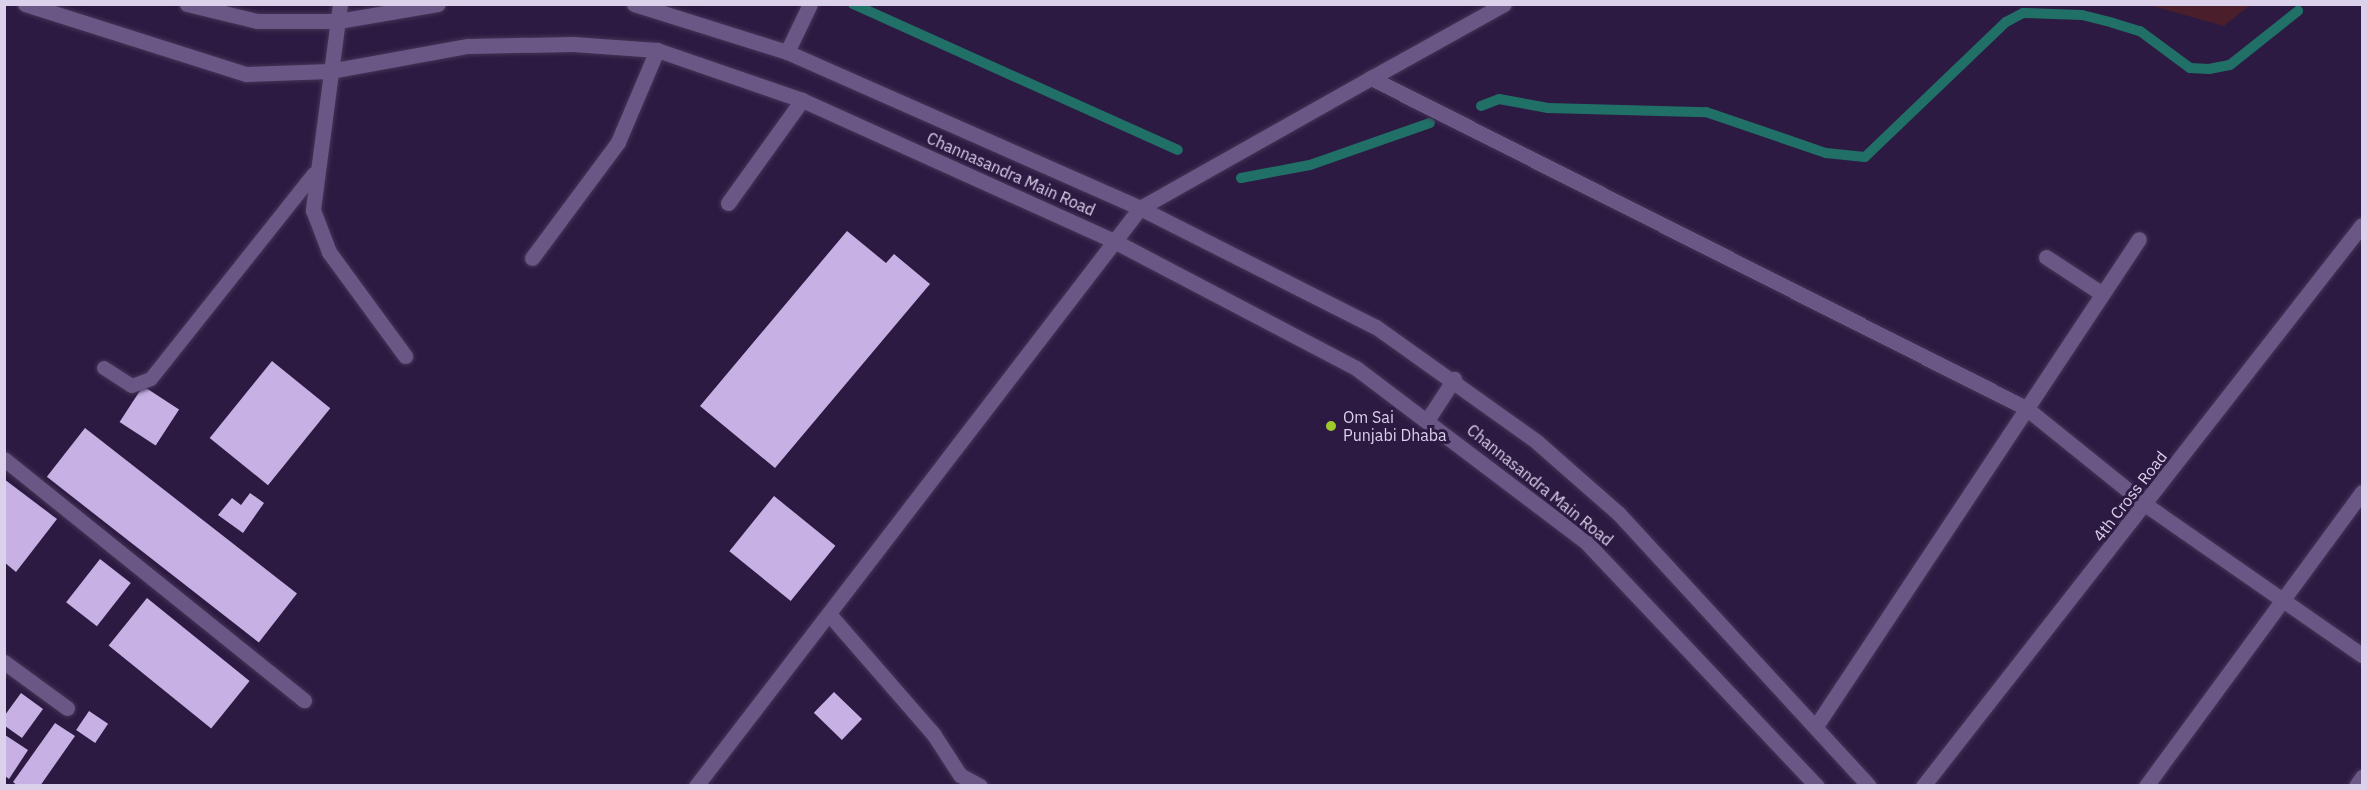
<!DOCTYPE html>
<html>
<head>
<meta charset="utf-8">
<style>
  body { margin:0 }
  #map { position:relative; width:2367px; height:790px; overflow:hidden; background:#2d1a42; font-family:"IBM Plex Sans",sans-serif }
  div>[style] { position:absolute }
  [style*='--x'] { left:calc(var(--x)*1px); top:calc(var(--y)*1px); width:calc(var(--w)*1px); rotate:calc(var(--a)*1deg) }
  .green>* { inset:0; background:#4a1f2b }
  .stream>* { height:10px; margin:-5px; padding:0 5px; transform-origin:5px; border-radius:5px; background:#217067 }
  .building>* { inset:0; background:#c7b1e4; transform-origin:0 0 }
  .roads { filter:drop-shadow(0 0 2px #453456) drop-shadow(0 0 2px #453456) }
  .lane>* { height:14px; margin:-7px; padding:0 7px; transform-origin:7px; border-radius:7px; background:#6b5785 }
  .street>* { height:15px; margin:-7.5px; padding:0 7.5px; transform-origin:7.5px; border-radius:7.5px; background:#6b5785 }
  .secondary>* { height:15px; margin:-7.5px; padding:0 7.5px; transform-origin:7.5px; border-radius:7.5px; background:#6b5785 }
  .dots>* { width:16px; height:16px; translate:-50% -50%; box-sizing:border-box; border:3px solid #2d1a42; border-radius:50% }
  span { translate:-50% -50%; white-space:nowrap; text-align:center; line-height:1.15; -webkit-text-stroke:6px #2d1a42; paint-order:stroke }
  .street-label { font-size:16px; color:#dbd1eb }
  .poi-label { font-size:16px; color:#dbd1eb }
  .left { translate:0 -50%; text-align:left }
  .frame { position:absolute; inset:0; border:6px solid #dbd1eb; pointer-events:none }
</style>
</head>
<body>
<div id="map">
  <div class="green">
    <div style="clip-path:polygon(2149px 5px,2250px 5px,2224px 26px)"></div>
  </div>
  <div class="stream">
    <div style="--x:853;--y:4;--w:356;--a:24.2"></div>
    <div style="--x:1481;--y:106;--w:19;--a:-21"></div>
    <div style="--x:1499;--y:99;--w:50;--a:10.4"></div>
    <div style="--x:1548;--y:108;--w:158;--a:1.5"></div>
    <div style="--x:1706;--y:112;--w:127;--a:18.9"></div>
    <div style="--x:1826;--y:153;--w:39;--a:6"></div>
    <div style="--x:1865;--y:157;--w:195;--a:-43.8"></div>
    <div style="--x:2006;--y:22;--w:19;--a:-28"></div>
    <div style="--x:2023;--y:13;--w:59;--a:1.9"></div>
    <div style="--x:2082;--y:15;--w:32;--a:14"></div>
    <div style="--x:2113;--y:23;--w:28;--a:17"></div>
    <div style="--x:2140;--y:31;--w:62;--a:36.5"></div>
    <div style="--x:2190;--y:68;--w:19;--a:3"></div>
    <div style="--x:2209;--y:69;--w:21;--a:-11"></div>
    <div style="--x:2230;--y:65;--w:87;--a:-38.5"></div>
    <div style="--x:1241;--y:178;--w:70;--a:-10.7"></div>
    <div style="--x:1310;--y:165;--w:127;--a:-19.3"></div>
  </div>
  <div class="building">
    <div style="clip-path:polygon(847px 231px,886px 263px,894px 254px,930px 284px,775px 468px,700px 406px)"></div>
    <div style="left:272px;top:361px;width:75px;height:99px;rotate:39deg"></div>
    <div style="left:143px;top:386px;width:43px;height:43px;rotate:33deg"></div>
    <div style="left:85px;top:428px;width:269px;height:62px;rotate:38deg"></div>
    <div style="clip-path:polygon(4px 479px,57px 519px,16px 572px,4px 562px)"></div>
    <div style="clip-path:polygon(250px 493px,264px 503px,243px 533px,218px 515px,232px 498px,241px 505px)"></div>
    <div style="left:774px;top:496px;width:79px;height:71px;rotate:39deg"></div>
    <div style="left:100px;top:559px;width:39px;height:55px;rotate:38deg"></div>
    <div style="left:147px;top:598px;width:132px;height:61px;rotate:39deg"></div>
    <div style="left:834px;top:692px;width:39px;height:29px;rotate:44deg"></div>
    <div style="clip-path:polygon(21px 693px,43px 709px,22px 738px,5px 726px,5px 715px)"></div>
    <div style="left:89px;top:711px;width:23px;height:23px;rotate:34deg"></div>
    <div style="clip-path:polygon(55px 723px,75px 736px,40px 786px,18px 786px,13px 782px)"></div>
    <div style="clip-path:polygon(5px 735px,28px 750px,9px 779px,5px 776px)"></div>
  </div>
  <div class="roads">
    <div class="lane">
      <div style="--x:104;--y:368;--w:33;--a:33"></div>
      <div style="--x:132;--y:386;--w:20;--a:-20"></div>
      <div style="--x:151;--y:379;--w:262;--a:-51.5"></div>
    </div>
    <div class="street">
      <div style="--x:340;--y:4;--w:208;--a:97.5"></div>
      <div style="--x:313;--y:210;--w:45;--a:69.1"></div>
      <div style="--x:329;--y:252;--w:129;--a:53.8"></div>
      <div style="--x:787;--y:52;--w:53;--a:-64.4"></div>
      <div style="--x:1371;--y:78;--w:152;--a:-29.1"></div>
      <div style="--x:728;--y:203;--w:127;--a:-54.3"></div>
      <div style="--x:2046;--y:257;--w:66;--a:33.2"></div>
      <div style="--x:532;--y:258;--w:144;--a:-53.4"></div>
      <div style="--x:618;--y:142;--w:100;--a:-67"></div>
      <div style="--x:4;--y:459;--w:385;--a:38.8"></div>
      <div style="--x:829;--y:614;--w:160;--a:49"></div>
      <div style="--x:934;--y:735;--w:48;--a:57"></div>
      <div style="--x:960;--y:775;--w:23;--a:29"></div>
      <div style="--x:4;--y:662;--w:78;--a:36.1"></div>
      <div style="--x:1816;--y:726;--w:584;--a:-56.45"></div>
      <div style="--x:696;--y:786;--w:729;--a:-52.47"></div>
      <div style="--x:1140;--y:208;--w:265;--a:-29.4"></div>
      <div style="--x:1371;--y:78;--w:733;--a:26.74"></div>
      <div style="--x:2026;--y:408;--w:154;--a:38.9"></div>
      <div style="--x:2146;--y:505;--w:263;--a:34.8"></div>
      <div style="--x:1923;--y:786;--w:712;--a:-51.96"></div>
      <div style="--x:2146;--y:786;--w:365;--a:-53.7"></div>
      <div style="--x:2356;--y:786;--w:11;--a:-56"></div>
    </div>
    <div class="secondary">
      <div style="--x:25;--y:4;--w:232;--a:17.6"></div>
      <div style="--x:246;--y:74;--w:84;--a:-2"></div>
      <div style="--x:330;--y:71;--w:140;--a:-10.3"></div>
      <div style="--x:468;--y:46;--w:105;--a:-1.1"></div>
      <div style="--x:573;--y:44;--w:84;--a:4.1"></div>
      <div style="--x:657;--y:50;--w:153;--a:19"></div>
      <div style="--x:802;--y:100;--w:342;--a:24.3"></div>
      <div style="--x:1114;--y:241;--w:273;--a:27.7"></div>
      <div style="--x:1356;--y:368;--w:288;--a:37.1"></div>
      <div style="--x:1586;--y:542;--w:336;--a:46.6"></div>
      <div style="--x:187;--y:4;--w:72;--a:13.7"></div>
      <div style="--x:257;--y:21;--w:81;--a:0"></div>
      <div style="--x:338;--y:21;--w:101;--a:-9.6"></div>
      <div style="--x:634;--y:4;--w:160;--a:17.4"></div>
      <div style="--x:787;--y:52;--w:386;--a:23.8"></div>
      <div style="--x:1140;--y:208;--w:264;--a:26.8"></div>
      <div style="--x:1376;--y:327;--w:198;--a:35.5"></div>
      <div style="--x:1537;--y:442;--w:109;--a:41.3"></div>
      <div style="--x:1619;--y:514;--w:369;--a:47.4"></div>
      <div style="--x:1428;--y:419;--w:48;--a:-57"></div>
    </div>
  </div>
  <div class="dots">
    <div style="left:1331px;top:426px;background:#a0c92b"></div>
  </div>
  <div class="street-label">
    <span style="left:1011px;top:174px;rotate:24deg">Channasandra Main Road</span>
    <span style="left:1540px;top:485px;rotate:39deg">Channasandra Main Road</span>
    <span style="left:2130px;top:496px;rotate:-52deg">4th Cross Road</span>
  </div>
  <div class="poi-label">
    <span class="left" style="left:1343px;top:426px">Om Sai<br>Punjabi Dhaba</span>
  </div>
  <div class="frame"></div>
</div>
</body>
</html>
